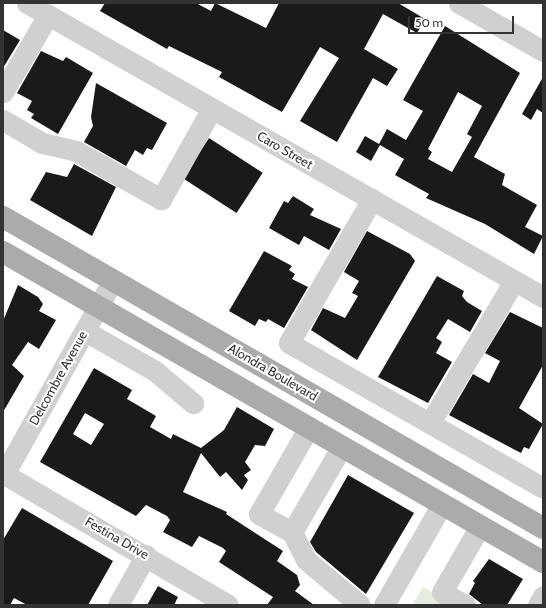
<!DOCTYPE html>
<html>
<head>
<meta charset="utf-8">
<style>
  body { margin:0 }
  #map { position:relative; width:546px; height:608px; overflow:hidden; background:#fff; font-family:Cabin,sans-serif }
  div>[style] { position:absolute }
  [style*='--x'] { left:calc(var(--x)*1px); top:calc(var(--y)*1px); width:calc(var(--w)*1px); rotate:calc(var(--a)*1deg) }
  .green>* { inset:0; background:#e6ecdf }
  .building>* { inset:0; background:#1a1a1a; transform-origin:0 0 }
  .minor>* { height:21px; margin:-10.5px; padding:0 10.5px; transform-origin:10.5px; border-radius:10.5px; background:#d0d0d0 }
  .major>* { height:22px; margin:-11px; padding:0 11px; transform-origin:11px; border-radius:11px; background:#ababab }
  span { translate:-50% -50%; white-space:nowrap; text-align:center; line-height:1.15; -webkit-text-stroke:4px #fff; paint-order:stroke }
  .street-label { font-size:13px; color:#333 }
  .frame { position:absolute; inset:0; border:4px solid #333; pointer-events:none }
  .scale { position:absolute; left:408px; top:16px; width:106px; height:18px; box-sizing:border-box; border:2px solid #333; border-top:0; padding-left:5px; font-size:12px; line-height:14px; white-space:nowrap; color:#333; -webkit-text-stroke:3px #fff; paint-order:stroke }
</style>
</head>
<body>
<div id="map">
  <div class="green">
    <div style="clip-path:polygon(423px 587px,455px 605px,412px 605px)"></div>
  </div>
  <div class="building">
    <div style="clip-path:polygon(105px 3px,196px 3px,211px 11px,215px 3px,266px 28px,279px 3px,398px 3px,425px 19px,417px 33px,383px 14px,364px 49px,398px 69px,387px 86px,373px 78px,337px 142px,300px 121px,339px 58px,320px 47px,282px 112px,219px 77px,222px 72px,169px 46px,167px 49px,100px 11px)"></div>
    <div style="clip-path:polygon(evenodd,445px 26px,520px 73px,474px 157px,505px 174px,502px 185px,537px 205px,525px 227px,543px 236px,534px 254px,485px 224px,426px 198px,429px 194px,395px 175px,404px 159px,380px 145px,371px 161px,356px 152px,365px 136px,379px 144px,387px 129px,406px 140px,423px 111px,403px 100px,445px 26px,458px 92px,482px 106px,467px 134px,472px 137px,452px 172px,428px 159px,432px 152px,428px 149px,458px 92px)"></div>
    <div style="clip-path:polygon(3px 30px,20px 40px,3px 68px)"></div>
    <div style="clip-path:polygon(41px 51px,63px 61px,66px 57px,93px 73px,58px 134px,31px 118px,34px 114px,27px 110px,32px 101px,17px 93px)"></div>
    <div style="clip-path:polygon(543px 77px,543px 113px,537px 109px,531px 120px,522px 114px)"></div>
    <div style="clip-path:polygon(96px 83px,167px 123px,152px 150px,147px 148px,143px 155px,135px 150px,126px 166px,84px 142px,93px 126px,91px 117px)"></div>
    <div style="left:209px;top:138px;width:64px;height:48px;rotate:33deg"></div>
    <div style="clip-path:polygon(74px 164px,116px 187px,92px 236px,30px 200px,46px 172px,67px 177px)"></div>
    <div style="clip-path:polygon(293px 196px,314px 209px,310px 215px,341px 229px,329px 250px,304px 236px,299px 245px,269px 228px,284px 201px,288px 203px)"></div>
    <div style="clip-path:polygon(367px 231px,410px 254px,415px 261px,357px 360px,311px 330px,323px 308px,345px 318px,358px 296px,352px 293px,359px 281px,344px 272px)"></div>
    <div style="clip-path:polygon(264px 251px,292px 266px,289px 270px,295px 274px,292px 279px,308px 287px,284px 328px,268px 319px,266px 322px,259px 319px,255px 326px,229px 311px)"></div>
    <div style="clip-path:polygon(437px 276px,464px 291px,462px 296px,467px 302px,482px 311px,470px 332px,448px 319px,436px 338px,442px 342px,436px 353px,452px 362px,428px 403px,378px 377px)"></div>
    <div style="clip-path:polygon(18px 285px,38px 297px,43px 304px,39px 311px,56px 320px,39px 349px,28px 342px,12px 365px,24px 376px,3px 412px,3px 321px)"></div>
    <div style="clip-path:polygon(510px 312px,543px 328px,543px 365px,519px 408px,543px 424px,529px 449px,524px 447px,521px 453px,449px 415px,473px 374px,489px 383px,500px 361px,485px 353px)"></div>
    <div style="clip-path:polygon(evenodd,94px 368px,132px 390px,127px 399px,156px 416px,150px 427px,171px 439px,173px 434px,201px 448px,224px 430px,237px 407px,274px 429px,265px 446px,255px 445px,245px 462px,251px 470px,244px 475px,248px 480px,242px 490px,226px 472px,220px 477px,201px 453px,183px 492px,227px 512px,226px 514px,283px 551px,277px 561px,297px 575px,300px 585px,295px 591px,314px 605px,267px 605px,273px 597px,219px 562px,226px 551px,223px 548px,199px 536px,192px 547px,163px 532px,170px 520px,167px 516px,146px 505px,136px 516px,40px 462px,94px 368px,85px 413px,104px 424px,91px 445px,73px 434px,85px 413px)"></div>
    <div style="clip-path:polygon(348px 475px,414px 513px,366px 594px,316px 552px,310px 542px)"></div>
    <div style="clip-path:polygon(22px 508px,113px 561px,88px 605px,27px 605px,14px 598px,10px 605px,3px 605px,3px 540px)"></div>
    <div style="clip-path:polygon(489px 559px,523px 579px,507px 605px,483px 605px,469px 594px,475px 583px,473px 581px)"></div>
    <div style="clip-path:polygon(158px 586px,178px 597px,174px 605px,147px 605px)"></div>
  </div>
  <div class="minor">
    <div style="--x:27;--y:3;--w:594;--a:29.67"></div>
    <div style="--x:459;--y:3;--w:97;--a:29.7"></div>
    <div style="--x:3;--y:92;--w:89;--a:-59.7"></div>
    <div style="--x:3;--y:120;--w:45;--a:30.5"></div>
    <div style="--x:42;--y:143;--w:35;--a:13"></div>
    <div style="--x:76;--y:151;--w:98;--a:29.5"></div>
    <div style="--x:161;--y:199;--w:104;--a:-60.7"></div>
    <div style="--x:372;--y:199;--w:166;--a:120"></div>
    <div style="--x:289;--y:343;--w:292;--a:29.7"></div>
    <div style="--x:85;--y:331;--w:81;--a:29.7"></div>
    <div style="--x:155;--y:371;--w:50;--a:40.1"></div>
    <div style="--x:430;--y:423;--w:165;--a:-59.4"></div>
    <div style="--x:309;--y:427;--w:100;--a:119.9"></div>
    <div style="--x:259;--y:514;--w:38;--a:29"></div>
    <div style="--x:292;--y:532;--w:31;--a:63"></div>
    <div style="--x:306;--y:560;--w:70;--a:39.8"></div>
    <div style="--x:4;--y:474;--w:259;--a:30.3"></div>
    <div style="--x:3;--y:476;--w:225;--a:-60.7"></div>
    <div style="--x:292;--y:532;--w:99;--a:-59.8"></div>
    <div style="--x:118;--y:605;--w:57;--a:-60.8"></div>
    <div style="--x:384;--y:605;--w:116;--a:-60.1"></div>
    <div style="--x:465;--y:605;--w:26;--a:-151"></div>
    <div style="--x:442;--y:592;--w:76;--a:-60.1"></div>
    <div style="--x:538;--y:605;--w:10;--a:-61"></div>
  </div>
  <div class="major">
    <div style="--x:3;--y:217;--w:623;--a:29.94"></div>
    <div style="--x:3;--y:252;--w:623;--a:29.86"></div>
  </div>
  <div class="street-label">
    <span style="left:285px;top:150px;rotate:30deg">Caro Street</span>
    <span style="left:273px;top:372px;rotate:30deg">Alondra Boulevard</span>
    <span style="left:58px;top:378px;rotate:-61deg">Delcombre Avenue</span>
    <span style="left:117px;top:538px;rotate:30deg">Festina Drive</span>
  </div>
  <div class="frame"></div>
  <div class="scale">50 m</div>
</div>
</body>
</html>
